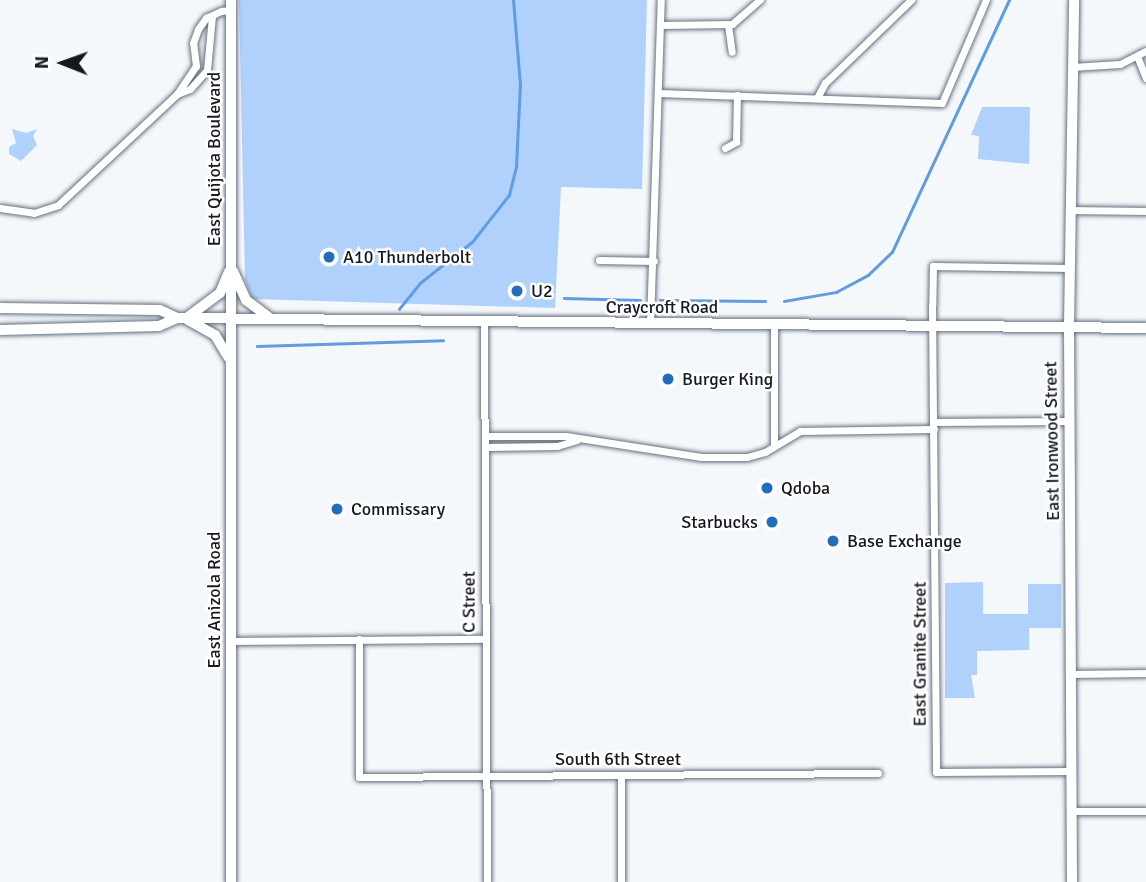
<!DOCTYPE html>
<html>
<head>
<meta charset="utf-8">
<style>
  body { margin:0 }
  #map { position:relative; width:1146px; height:882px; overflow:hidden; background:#f5f8fb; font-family:Signika,sans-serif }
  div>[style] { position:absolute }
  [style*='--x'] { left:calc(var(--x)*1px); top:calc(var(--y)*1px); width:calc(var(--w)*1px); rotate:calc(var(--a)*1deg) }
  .green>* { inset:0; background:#afd1fb }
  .stream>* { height:2.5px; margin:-1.25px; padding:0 1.25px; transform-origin:1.25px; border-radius:1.25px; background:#5f9ce2 }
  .roads { filter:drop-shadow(0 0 2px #647180) drop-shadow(0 0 2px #647180) }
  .street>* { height:7px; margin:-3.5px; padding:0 3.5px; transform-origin:3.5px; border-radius:3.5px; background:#fff }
  .secondary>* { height:10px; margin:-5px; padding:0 5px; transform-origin:5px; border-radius:5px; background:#fff }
  .dots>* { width:19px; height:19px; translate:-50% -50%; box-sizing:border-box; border:4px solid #fff; border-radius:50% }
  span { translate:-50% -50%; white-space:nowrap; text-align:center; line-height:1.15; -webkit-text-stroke:5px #fff; paint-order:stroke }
  .street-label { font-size:18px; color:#151a20 }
  .poi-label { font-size:18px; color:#151a20 }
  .left { translate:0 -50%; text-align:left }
  .right { translate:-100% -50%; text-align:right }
  .north { position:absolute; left:28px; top:28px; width:70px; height:70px; -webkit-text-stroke:5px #fff; paint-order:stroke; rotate:271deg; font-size:19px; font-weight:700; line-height:28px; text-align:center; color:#151a20 }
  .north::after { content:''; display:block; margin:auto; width:24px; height:32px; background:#151a20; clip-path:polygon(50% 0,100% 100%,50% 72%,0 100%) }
</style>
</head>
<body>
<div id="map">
  <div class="green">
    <div style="clip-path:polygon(239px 0,647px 0,642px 189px,561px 187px,555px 308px,252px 299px,245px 280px)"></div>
    <div style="clip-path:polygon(982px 107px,1030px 107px,1029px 164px,978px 159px,979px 136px,971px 135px)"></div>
    <div style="clip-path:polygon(12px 129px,26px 133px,37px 129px,33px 136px,37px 145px,21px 161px,9px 154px,9px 147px,16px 143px)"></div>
    <div style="clip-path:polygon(983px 582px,983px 614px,1028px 614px,1028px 584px,1061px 584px,1061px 628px,1029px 628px,1029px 650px,977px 651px,977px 675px,971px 675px,975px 698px,945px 698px,945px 583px)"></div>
  </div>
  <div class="stream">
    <div style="--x:564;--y:298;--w:76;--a:1.5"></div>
    <div style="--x:660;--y:300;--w:105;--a:0.5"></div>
    <div style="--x:784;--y:301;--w:53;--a:-9.8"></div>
    <div style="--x:836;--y:292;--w:36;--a:-28"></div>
    <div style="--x:868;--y:275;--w:33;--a:-44"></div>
    <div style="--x:892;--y:252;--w:278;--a:-65.1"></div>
    <div style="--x:399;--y:309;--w:33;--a:-51"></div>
    <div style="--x:420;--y:283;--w:66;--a:-38.3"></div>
    <div style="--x:472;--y:242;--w:60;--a:-51.8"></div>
    <div style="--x:509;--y:195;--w:30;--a:-76"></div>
    <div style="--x:516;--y:166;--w:81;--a:-87.2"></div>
    <div style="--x:520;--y:85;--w:85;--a:-94.7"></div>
    <div style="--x:257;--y:346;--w:186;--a:-1.8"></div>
  </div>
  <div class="roads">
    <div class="street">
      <div style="--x:212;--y:16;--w:54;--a:95.3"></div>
      <div style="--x:207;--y:70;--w:25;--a:132"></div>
      <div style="--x:190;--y:89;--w:14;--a:159"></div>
      <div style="--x:177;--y:94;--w:34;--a:-56"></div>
      <div style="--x:196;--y:66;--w:23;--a:-97"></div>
      <div style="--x:193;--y:43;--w:15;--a:-70"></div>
      <div style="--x:198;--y:29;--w:14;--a:-54"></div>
      <div style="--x:206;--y:18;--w:17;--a:-25"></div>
      <div style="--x:221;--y:11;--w:10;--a:-6"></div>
      <div style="--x:660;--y:25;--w:72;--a:-0.8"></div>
      <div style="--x:732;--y:24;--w:37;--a:-41"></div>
      <div style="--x:728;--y:25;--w:27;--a:82"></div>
      <div style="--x:1137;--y:56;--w:24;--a:68"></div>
      <div style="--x:1072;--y:67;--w:48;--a:-3.6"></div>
      <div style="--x:1120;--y:64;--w:29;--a:-27"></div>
      <div style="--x:658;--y:93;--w:284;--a:2"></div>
      <div style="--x:942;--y:103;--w:112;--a:-66.9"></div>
      <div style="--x:818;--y:96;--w:15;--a:-62"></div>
      <div style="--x:825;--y:83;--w:120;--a:-44"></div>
      <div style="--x:725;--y:148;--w:13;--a:-29"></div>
      <div style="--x:736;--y:142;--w:47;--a:-88.8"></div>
      <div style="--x:0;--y:208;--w:34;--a:8"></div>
      <div style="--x:34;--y:213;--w:25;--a:-18"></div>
      <div style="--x:58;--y:205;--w:163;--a:-43"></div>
      <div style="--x:1071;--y:210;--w:75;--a:0.8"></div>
      <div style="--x:599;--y:260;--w:55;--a:1"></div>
      <div style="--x:1070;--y:268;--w:137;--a:-179.2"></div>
      <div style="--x:933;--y:266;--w:39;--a:91"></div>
      <div style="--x:932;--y:305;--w:467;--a:89.5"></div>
      <div style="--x:936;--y:772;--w:135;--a:-0.4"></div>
      <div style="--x:484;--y:323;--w:559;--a:89.69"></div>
      <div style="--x:650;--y:324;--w:324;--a:-88.1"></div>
      <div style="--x:934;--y:422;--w:135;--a:-0.4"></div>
      <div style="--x:485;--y:436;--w:81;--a:0"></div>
      <div style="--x:566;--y:436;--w:137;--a:8.8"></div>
      <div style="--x:701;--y:457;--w:46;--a:0"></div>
      <div style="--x:747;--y:457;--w:19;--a:-16"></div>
      <div style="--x:765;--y:452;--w:41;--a:-31"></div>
      <div style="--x:800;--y:431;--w:134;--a:-0.9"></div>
      <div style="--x:774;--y:444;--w:119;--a:-90"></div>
      <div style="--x:485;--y:447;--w:72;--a:-0.8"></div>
      <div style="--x:557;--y:446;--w:21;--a:-17"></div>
      <div style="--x:359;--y:639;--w:138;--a:90"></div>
      <div style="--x:359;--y:777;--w:519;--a:-0.44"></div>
      <div style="--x:231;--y:641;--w:254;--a:-0.5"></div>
      <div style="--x:1071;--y:674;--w:75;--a:-0.8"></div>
      <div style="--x:621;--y:776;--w:106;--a:90"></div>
      <div style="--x:1071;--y:811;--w:75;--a:0"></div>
    </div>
    <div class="secondary">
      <div style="--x:231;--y:0;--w:882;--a:90"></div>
      <div style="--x:233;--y:271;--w:32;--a:66"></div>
      <div style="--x:246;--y:300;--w:31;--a:37"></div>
      <div style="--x:0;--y:308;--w:160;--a:0.7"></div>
      <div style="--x:160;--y:310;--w:19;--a:25"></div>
      <div style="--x:188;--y:317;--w:40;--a:-37"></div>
      <div style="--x:220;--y:293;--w:23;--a:-67"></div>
      <div style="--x:188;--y:320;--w:31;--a:29"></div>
      <div style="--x:215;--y:335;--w:26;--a:59"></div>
      <div style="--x:0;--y:330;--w:159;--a:-1.4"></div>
      <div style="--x:159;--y:326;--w:20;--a:-24"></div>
      <div style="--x:177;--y:318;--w:969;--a:0.59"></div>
      <div style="--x:1072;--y:882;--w:555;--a:-90.31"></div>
      <div style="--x:1069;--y:327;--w:327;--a:-89.1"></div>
    </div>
  </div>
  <div class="dots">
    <div style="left:329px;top:257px;background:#226ebd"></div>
    <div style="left:517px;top:291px;background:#226ebd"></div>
    <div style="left:668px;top:379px;background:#226ebd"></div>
    <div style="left:767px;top:488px;background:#226ebd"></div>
    <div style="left:337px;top:509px;background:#226ebd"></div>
    <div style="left:772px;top:522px;background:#226ebd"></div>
    <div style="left:833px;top:541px;background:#226ebd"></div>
  </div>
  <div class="street-label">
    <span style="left:214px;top:159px;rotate:-90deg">East Quijota Boulevard</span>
    <span style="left:662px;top:307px">Craycroft Road</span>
    <span style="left:1052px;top:441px;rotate:-91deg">East Ironwood Street</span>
    <span style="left:214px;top:600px;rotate:-90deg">East Anizola Road</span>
    <span style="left:469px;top:602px;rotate:-90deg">C Street</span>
    <span style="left:920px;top:654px;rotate:-90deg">East Granite Street</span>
    <span style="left:618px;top:759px">South 6th Street</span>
  </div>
  <div class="poi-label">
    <span class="left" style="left:343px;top:257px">A10 Thunderbolt</span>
    <span class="left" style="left:531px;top:291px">U2</span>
    <span class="left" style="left:682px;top:379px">Burger King</span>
    <span class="left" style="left:781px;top:488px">Qdoba</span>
    <span class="left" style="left:351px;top:509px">Commissary</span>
    <span class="right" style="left:758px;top:522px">Starbucks</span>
    <span class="left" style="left:847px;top:541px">Base Exchange</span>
  </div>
  <div class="north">N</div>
</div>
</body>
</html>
